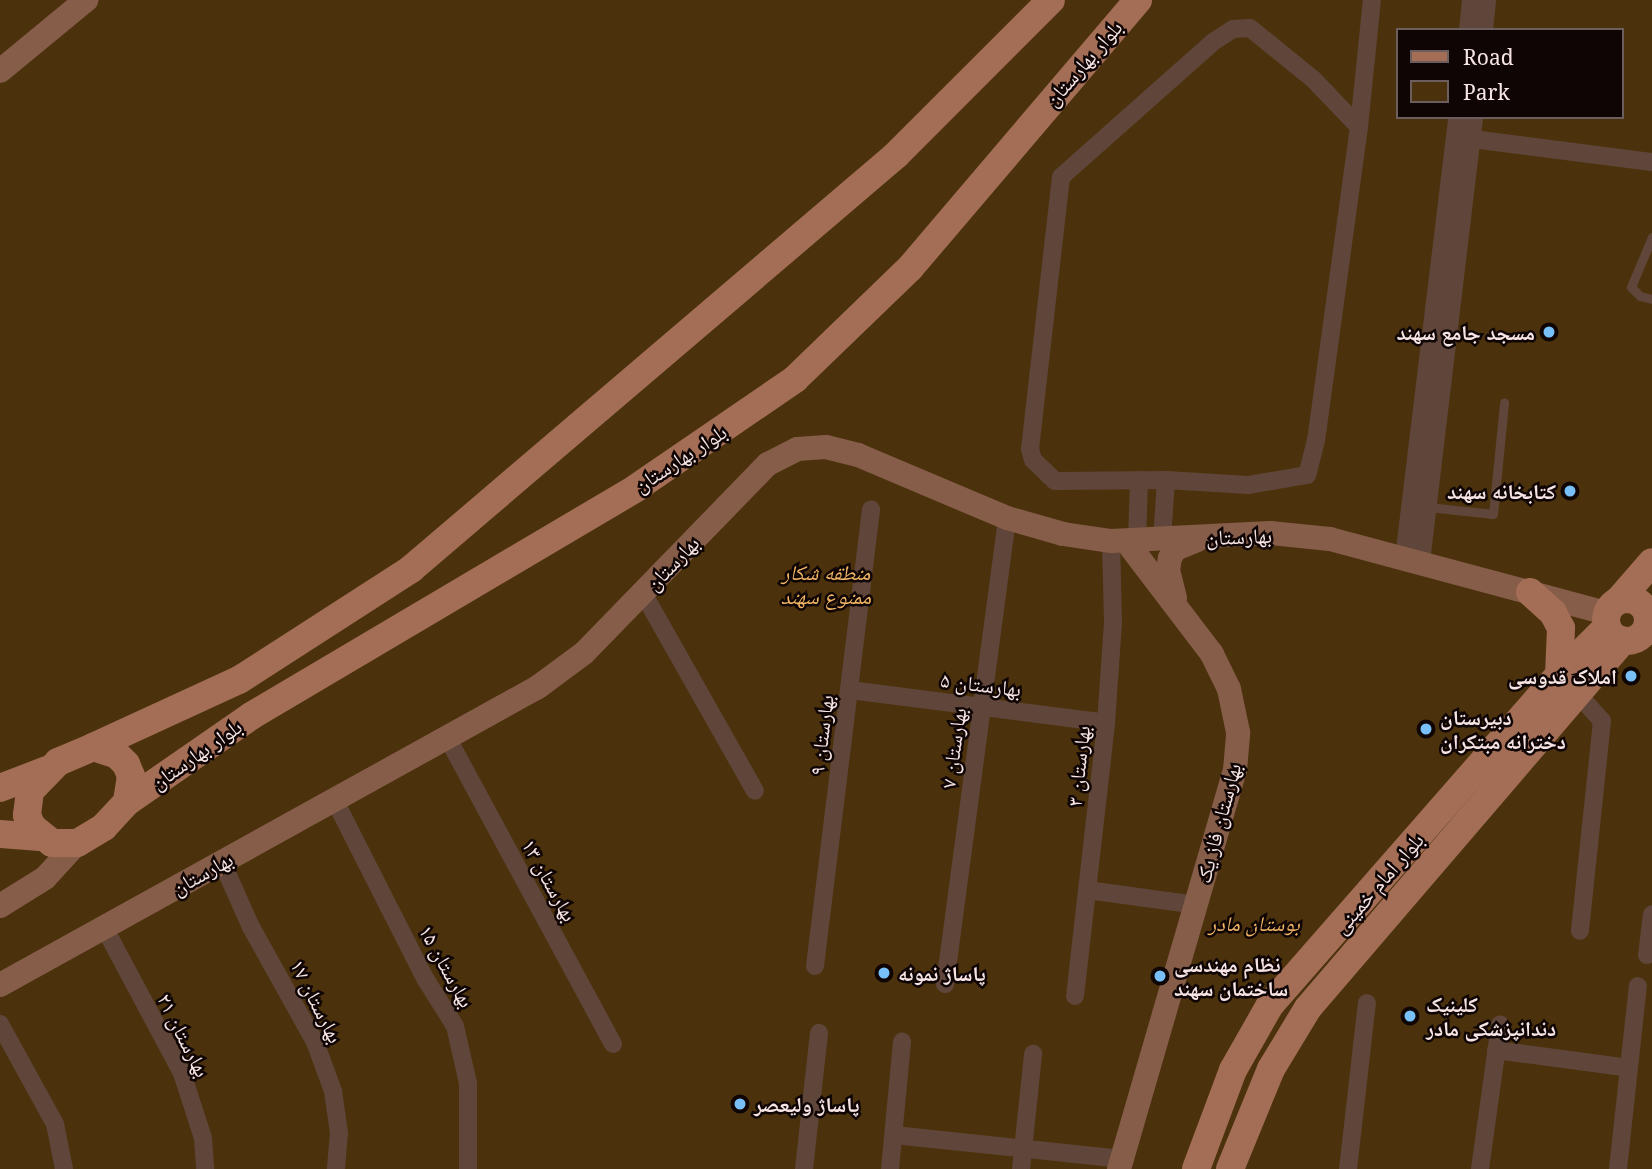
<!DOCTYPE html>
<html>
<head>
<meta charset="utf-8">
<style>
  body { margin:0 }
  #map { position:relative; width:1652px; height:1169px; overflow:hidden; background:#2e1516; font-family:"Noto Serif","Noto Naskh Arabic",serif }
  div>[style] { position:absolute }
  [style*='--x'] { left:calc(var(--x)*1px); top:calc(var(--y)*1px); width:calc(var(--w)*1px); rotate:calc(var(--a)*1deg) }
  .green>* { inset:0; background:#4b320d }
  .lane>* { height:9px; margin:-4.5px; padding:0 4.5px; transform-origin:4.5px; border-radius:4.5px; background:#60463a }
  .street>* { height:18px; margin:-9px; padding:0 9px; transform-origin:9px; border-radius:9px; background:#60463a }
  .secondary>* { height:24px; margin:-12px; padding:0 12px; transform-origin:12px; border-radius:12px; background:#865d49 }
  .primary>* { height:28px; margin:-14px; padding:0 14px; transform-origin:14px; border-radius:14px; background:#a36e55 }
  .primary>.ring { margin:-14px; padding:0; box-sizing:content-box; background:none; border:28px solid #a36e55; border-radius:50% }
  .dots>* { width:19px; height:19px; translate:-50% -50%; box-sizing:border-box; border:4px solid #0f0505; border-radius:50% }
  span { translate:-50% -50%; white-space:nowrap; text-align:center; line-height:1.15; -webkit-text-stroke:5px #0f0505; paint-order:stroke }
  .street-label { font-size:21px; color:#f7e4e4 }
  .poi-label { font-size:21px; color:#f7e4e4; font-weight:700 }
  .right { translate:-100% -50%; text-align:right }
  .left { translate:0 -50%; text-align:left }
  .park-label { font-size:21px; color:#f1b564; font-style:italic }
  .legend { position:absolute; left:1396px; top:28px; width:228px; height:91px; box-sizing:border-box; background:#0f0505; border:2px solid #6c5e5e; margin:0; padding:9px 12px; list-style:none; font-size:21px; color:#f7e4e4 }
  .legend li { display:flex; align-items:center; gap:14px; height:35px }
  .legend b { width:35px; border:2px solid #6c5e5e }
</style>
</head>
<body>
<div id="map">
  <div class="green">
    <div style="clip-path:polygon(evenodd,0 0,1652px 0,1652px 1169px,0 1169px,0 0,1398px 30px,1622px 30px,1622px 117px,1398px 117px,1398px 30px)"></div>
  </div>
  <div class="lane">
    <div style="--x:1652;--y:237;--w:54;--a:112.8"></div>
    <div style="--x:1631;--y:287;--w:13;--a:45"></div>
    <div style="--x:1640;--y:296;--w:12;--a:14"></div>
    <div style="--x:1428;--y:507;--w:65;--a:6.1"></div>
    <div style="--x:1493;--y:514;--w:112;--a:-84.3"></div>
  </div>
  <div class="street">
    <div style="--x:1250;--y:28;--w:81;--a:39"></div>
    <div style="--x:1313;--y:79;--w:66;--a:46.2"></div>
    <div style="--x:1359;--y:127;--w:316;--a:97.8"></div>
    <div style="--x:1316;--y:440;--w:36;--a:104"></div>
    <div style="--x:1307;--y:475;--w:60;--a:170.4"></div>
    <div style="--x:1248;--y:485;--w:82;--a:-176.5"></div>
    <div style="--x:1166;--y:480;--w:111;--a:179.5"></div>
    <div style="--x:1055;--y:481;--w:30;--a:-136"></div>
    <div style="--x:1033;--y:460;--w:11;--a:-105"></div>
    <div style="--x:1030;--y:449;--w:274;--a:-83.5"></div>
    <div style="--x:1061;--y:177;--w:203;--a:-41.6"></div>
    <div style="--x:1213;--y:42;--w:24;--a:-33"></div>
    <div style="--x:1233;--y:29;--w:17;--a:-3"></div>
    <div style="--x:1468;--y:30;--w:30;--a:-84"></div>
    <div style="--x:1484;--y:30;--w:30;--a:-84"></div>
    <div style="--x:1359;--y:127;--w:128;--a:-84.2"></div>
    <div style="--x:1472;--y:139;--w:181;--a:7.3"></div>
    <div style="--x:1162;--y:540;--w:60;--a:-86.2"></div>
    <div style="--x:1137;--y:541;--w:61;--a:-88.1"></div>
    <div style="--x:1404;--y:558;--w:444;--a:-83.1"></div>
    <div style="--x:1421;--y:562;--w:448;--a:-83.2"></div>
    <div style="--x:643;--y:593;--w:227;--a:60.5"></div>
    <div style="--x:850;--y:690;--w:258;--a:7.3"></div>
    <div style="--x:1576;--y:692;--w:39;--a:48"></div>
    <div style="--x:1602;--y:721;--w:211;--a:96"></div>
    <div style="--x:447;--y:737;--w:349;--a:61.6"></div>
    <div style="--x:334;--y:799;--w:203;--a:63.1"></div>
    <div style="--x:426;--y:980;--w:54;--a:57.8"></div>
    <div style="--x:455;--y:1026;--w:58;--a:77.2"></div>
    <div style="--x:468;--y:1083;--w:86;--a:90"></div>
    <div style="--x:222;--y:862;--w:71;--a:66"></div>
    <div style="--x:251;--y:927;--w:132;--a:60.9"></div>
    <div style="--x:315;--y:1042;--w:52;--a:69.8"></div>
    <div style="--x:333;--y:1091;--w:42;--a:81.9"></div>
    <div style="--x:339;--y:1133;--w:36;--a:95"></div>
    <div style="--x:1087;--y:890;--w:110;--a:7.8"></div>
    <div style="--x:104;--y:927;--w:166;--a:61.9"></div>
    <div style="--x:182;--y:1073;--w:68;--a:72.1"></div>
    <div style="--x:203;--y:1138;--w:31;--a:86"></div>
    <div style="--x:1647;--y:955;--w:41;--a:-83"></div>
    <div style="--x:815;--y:966;--w:460;--a:-83"></div>
    <div style="--x:945;--y:984;--w:470;--a:-82.4"></div>
    <div style="--x:1075;--y:996;--w:275;--a:-83.5"></div>
    <div style="--x:1106;--y:723;--w:101;--a:-86"></div>
    <div style="--x:1113;--y:622;--w:81;--a:-91.4"></div>
    <div style="--x:0;--y:1024;--w:114;--a:61.2"></div>
    <div style="--x:55;--y:1124;--w:46;--a:78.7"></div>
    <div style="--x:1496;--y:1050;--w:134;--a:7.7"></div>
    <div style="--x:894;--y:1135;--w:229;--a:6"></div>
    <div style="--x:804;--y:1169;--w:137;--a:-83.7"></div>
    <div style="--x:890;--y:1169;--w:128;--a:-84.6"></div>
    <div style="--x:1021;--y:1169;--w:116;--a:-84"></div>
    <div style="--x:1348;--y:1169;--w:167;--a:-83.5"></div>
    <div style="--x:1480;--y:1169;--w:146;--a:-82.1"></div>
    <div style="--x:1618;--y:1169;--w:184;--a:-83.8"></div>
  </div>
  <div class="secondary">
    <div style="--x:0;--y:71;--w:112;--a:-39.5"></div>
    <div style="--x:1175;--y:598;--w:29;--a:-104"></div>
    <div style="--x:1168;--y:570;--w:12;--a:-81"></div>
    <div style="--x:1170;--y:558;--w:10;--a:-61"></div>
    <div style="--x:1175;--y:549;--w:24;--a:-22"></div>
    <div style="--x:1647;--y:627;--w:5;--a:11"></div>
    <div style="--x:0;--y:906;--w:53;--a:-31.9"></div>
    <div style="--x:45;--y:878;--w:47;--a:-47.6"></div>
    <div style="--x:0;--y:985;--w:615;--a:-28.98"></div>
    <div style="--x:538;--y:687;--w:57;--a:-36.5"></div>
    <div style="--x:584;--y:653;--w:264;--a:-45.8"></div>
    <div style="--x:768;--y:464;--w:33;--a:-27"></div>
    <div style="--x:797;--y:449;--w:29;--a:-4"></div>
    <div style="--x:826;--y:447;--w:33;--a:14"></div>
    <div style="--x:858;--y:455;--w:162;--a:22.9"></div>
    <div style="--x:1007;--y:518;--w:58;--a:15.9"></div>
    <div style="--x:1063;--y:534;--w:49;--a:8.3"></div>
    <div style="--x:1111;--y:541;--w:159;--a:-2.9"></div>
    <div style="--x:1270;--y:533;--w:60;--a:5.7"></div>
    <div style="--x:1330;--y:539;--w:286;--a:15"></div>
    <div style="--x:1119;--y:1169;--w:416;--a:-73.8"></div>
    <div style="--x:1235;--y:770;--w:38;--a:-85"></div>
    <div style="--x:1238;--y:732;--w:44;--a:-101.8"></div>
    <div style="--x:1229;--y:689;--w:39;--a:-116"></div>
    <div style="--x:1212;--y:654;--w:142;--a:-127.3"></div>
  </div>
  <div class="primary">
    <div style="--x:1530;--y:592;--w:31;--a:42"></div>
    <div style="--x:1553;--y:613;--w:17;--a:62"></div>
    <div style="--x:1561;--y:628;--w:47;--a:92.4"></div>
    <div class="ring" style="left:1606px;top:599px;width:14px;height:14px"></div>
    <div style="--x:1619;--y:600;--w:50;--a:-49"></div>
    <div style="--x:93;--y:747;--w:161;--a:-24.7"></div>
    <div style="--x:239;--y:680;--w:205;--a:-32.8"></div>
    <div style="--x:411;--y:569;--w:638;--a:-40.48"></div>
    <div style="--x:896;--y:155;--w:219;--a:-45"></div>
    <div style="--x:93;--y:747;--w:25;--a:18"></div>
    <div style="--x:117;--y:755;--w:13;--a:45"></div>
    <div style="--x:126;--y:764;--w:13;--a:67"></div>
    <div style="--x:131;--y:776;--w:26;--a:99"></div>
    <div style="--x:127;--y:802;--w:34;--a:133"></div>
    <div style="--x:104;--y:827;--w:31;--a:149"></div>
    <div style="--x:77;--y:843;--w:25;--a:180"></div>
    <div style="--x:52;--y:843;--w:26;--a:-141"></div>
    <div style="--x:32;--y:827;--w:13;--a:-113"></div>
    <div style="--x:27;--y:815;--w:24;--a:-83"></div>
    <div style="--x:30;--y:791;--w:40;--a:-46"></div>
    <div style="--x:58;--y:762;--w:38;--a:-23"></div>
    <div style="--x:0;--y:788;--w:50;--a:-21"></div>
    <div style="--x:127;--y:802;--w:151;--a:-34.7"></div>
    <div style="--x:251;--y:716;--w:447;--a:-30.6"></div>
    <div style="--x:636;--y:488;--w:193;--a:-34.4"></div>
    <div style="--x:795;--y:379;--w:160;--a:-44"></div>
    <div style="--x:910;--y:268;--w:352;--a:-49.6"></div>
    <div style="--x:0;--y:834;--w:40;--a:4.3"></div>
    <div style="--x:1196;--y:1169;--w:106;--a:-69.5"></div>
    <div style="--x:1233;--y:1070;--w:75;--a:-60.4"></div>
    <div style="--x:1270;--y:1005;--w:439;--a:-48.8"></div>
    <div style="--x:1559;--y:675;--w:68;--a:-45"></div>
    <div style="--x:1230;--y:1169;--w:108;--a:-67.7"></div>
    <div style="--x:1271;--y:1069;--w:71;--a:-58.8"></div>
    <div style="--x:1308;--y:1008;--w:484;--a:-49.4"></div>
  </div>
  <div class="dots">
    <div style="left:1549px;top:332px;background:#79bff8"></div>
    <div style="left:1570px;top:491px;background:#79bff8"></div>
    <div style="left:1631px;top:676px;background:#79bff8"></div>
    <div style="left:1426px;top:729px;background:#79bff8"></div>
    <div style="left:884px;top:973px;background:#79bff8"></div>
    <div style="left:1160px;top:976px;background:#79bff8"></div>
    <div style="left:1410px;top:1016px;background:#79bff8"></div>
    <div style="left:740px;top:1104px;background:#79bff8"></div>
  </div>
  <div class="street-label">
    <span style="left:1083px;top:63px;rotate:-49deg">بلوار بهارستان</span>
    <span style="left:680px;top:458px;rotate:-33deg">بلوار بهارستان</span>
    <span style="left:1239px;top:536px;rotate:-2deg">بهارستان</span>
    <span style="left:672px;top:563px;rotate:-46deg">بهارستان</span>
    <span style="left:981px;top:684px;rotate:7deg">بهارستان ۵</span>
    <span style="left:821px;top:735px;rotate:-83deg">بهارستان ۹</span>
    <span style="left:953px;top:748px;rotate:-82deg">بهارستان ۷</span>
    <span style="left:196px;top:754px;rotate:-35deg">بلوار بهارستان</span>
    <span style="left:1078px;top:766px;rotate:-84deg">بهارستان ۳</span>
    <span style="left:1218px;top:823px;rotate:-75deg">بهارستان فاز یک</span>
    <span style="left:202px;top:873px;rotate:-29deg">بهارستان</span>
    <span style="left:550px;top:880px;rotate:61deg">بهارستان ۱۳</span>
    <span style="left:1378px;top:883px;rotate:-49deg">بلوار امام خمینی</span>
    <span style="left:447px;top:966px;rotate:61deg">بهارستان ۱۵</span>
    <span style="left:317px;top:1001px;rotate:63deg">بهارستان ۱۷</span>
    <span style="left:184px;top:1035px;rotate:63deg">بهارستان ۲۱</span>
  </div>
  <div class="poi-label">
    <span class="right" style="left:1535px;top:332px">مسجد جامع سهند</span>
    <span class="right" style="left:1556px;top:491px">کتابخانه سهند</span>
    <span class="right" style="left:1617px;top:676px">املاک قدوسی</span>
    <span class="left" style="left:1440px;top:729px">دبیرستان<br>دخترانه مبتکران</span>
    <span class="left" style="left:1174px;top:976px">نظام مهندسی<br>ساختمان سهند</span>
    <span class="left" style="left:898px;top:973px">پاساژ نمونه</span>
    <span class="left" style="left:1426px;top:1016px">کلینیک<br>دندانپزشکی مادر</span>
    <span class="left" style="left:754px;top:1104px">پاساژ ولیعصر</span>
  </div>
  <div class="park-label">
    <span style="left:826px;top:584px">منطقه شکار<br>ممنوع سهند</span>
    <span style="left:1254px;top:923px">بوستان مادر</span>
  </div>
  <ul class="legend">
  <li><b style="height:9px;background:#a36e55"></b>Road</li>
  <li><b style="height:19px;background:#4b320d"></b>Park</li>
  </ul>
</div>
</body>
</html>
